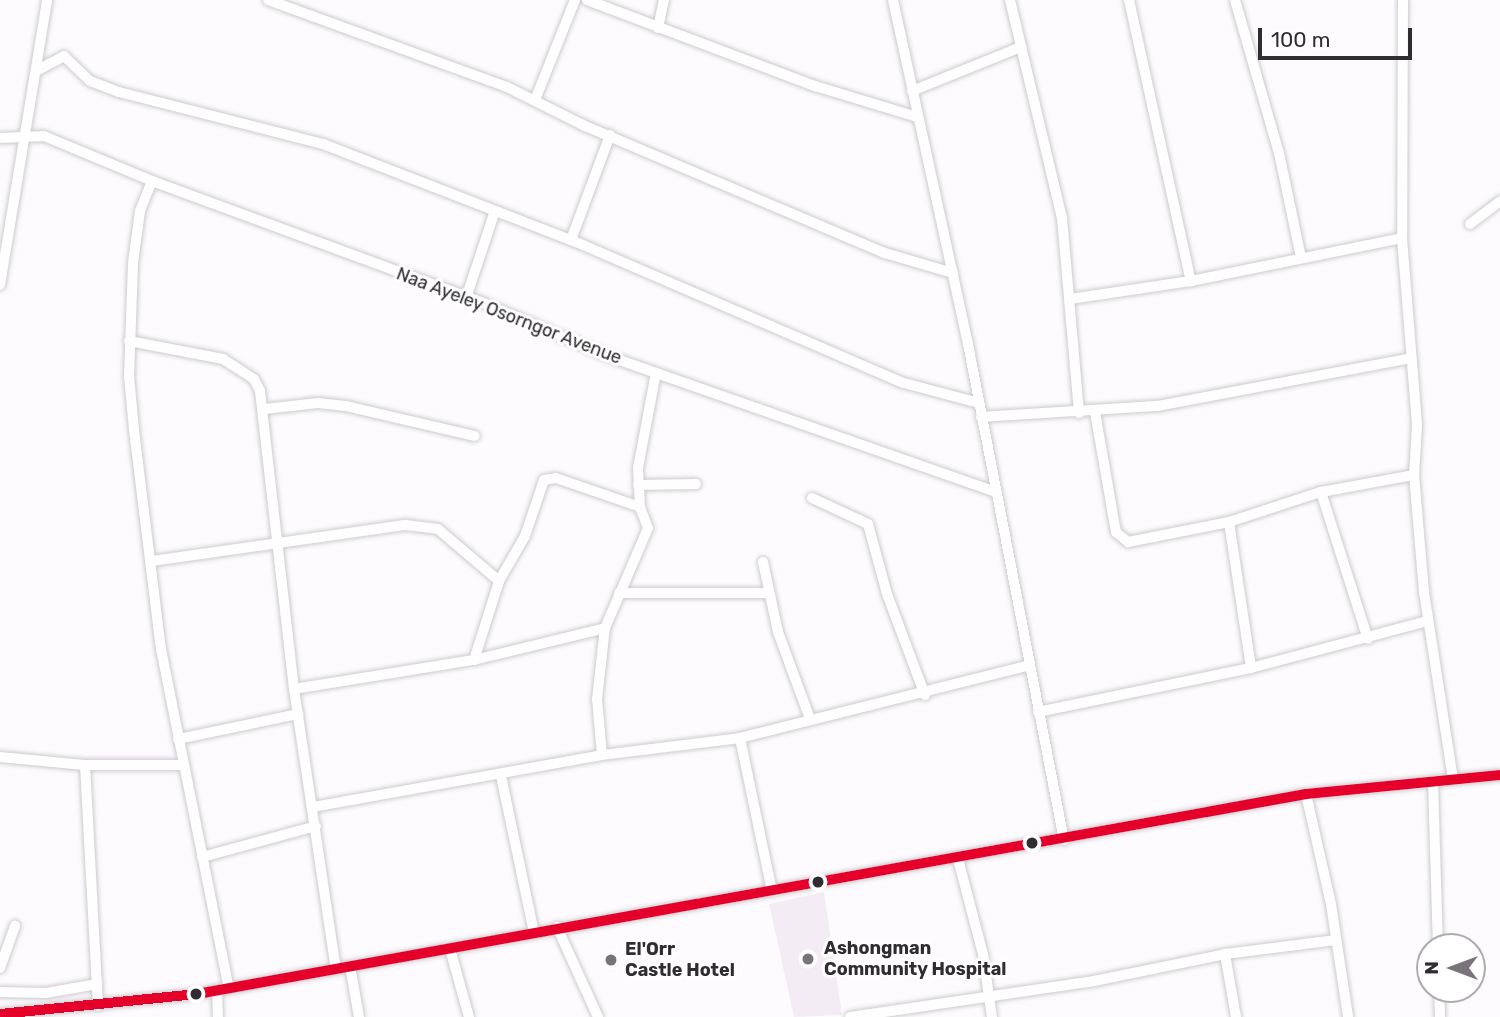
<!DOCTYPE html>
<html>
<head>
<meta charset="utf-8">
<style>
  body { margin:0 }
  #map { position:relative; width:1500px; height:1017px; overflow:hidden; background:#fdfbfe; font-family:Rubik,sans-serif }
  div>[style] { position:absolute }
  [style*='--x'] { left:calc(var(--x)*1px); top:calc(var(--y)*1px); width:calc(var(--w)*1px); rotate:calc(var(--a)*1deg) }
  .built>* { inset:0; background:#f3ecf5 }
  .roads { filter:drop-shadow(0 0 2px #cdcbce) drop-shadow(0 0 2px #cdcbce) }
  .minor>* { height:10px; margin:-5px; padding:0 5px; transform-origin:5px; border-radius:5px; background:#fffeff }
  .bus-1>* { height:10px; margin:-5px; padding:0 5px; transform-origin:5px; border-radius:5px; background:#e4002b }
  .dots>* { width:19px; height:19px; translate:-50% -50%; box-sizing:border-box; border:4px solid #fff; border-radius:50% }
  span { translate:-50% -50%; white-space:nowrap; text-align:center; line-height:1.15; -webkit-text-stroke:6px #fff; paint-order:stroke }
  .street-label { font-size:18px; color:#302c31 }
  .poi-label { font-size:18px; color:#302c31; font-weight:700 }
  .left { translate:0 -50%; text-align:left }
  .north { position:absolute; left:1416px; top:933px; width:70px; height:70px; box-sizing:border-box; background:#fff; border:2px solid #acabad; border-radius:50%; rotate:270deg; font-size:19px; font-weight:700; line-height:28px; text-align:center; color:#302c31 }
  .north::after { content:''; display:block; margin:auto; width:24px; height:32px; background:#787479; clip-path:polygon(50% 0,100% 100%,50% 72%,0 100%) }
  .scale { position:absolute; left:1258px; top:28px; width:154px; height:32px; box-sizing:border-box; border:4px solid #302c31; border-top:0; padding-left:9px; font-size:21px; line-height:24px; white-space:nowrap; color:#302c31; -webkit-text-stroke:5px #fff; paint-order:stroke }
</style>
</head>
<body>
<div id="map">
  <div class="built">
    <div style="clip-path:polygon(824px 892px,842px 1015px,794px 1017px,769px 904px)"></div>
  </div>
  <div class="roads">
    <div class="minor">
      <div style="--x:268;--y:0;--w:254;--a:20"></div>
      <div style="--x:507;--y:87;--w:85;--a:26.6"></div>
      <div style="--x:583;--y:125;--w:328;--a:23"></div>
      <div style="--x:885;--y:253;--w:71;--a:16.4"></div>
      <div style="--x:587;--y:0;--w:244;--a:20.7"></div>
      <div style="--x:815;--y:86;--w:107;--a:16.9"></div>
      <div style="--x:893;--y:0;--w:352;--a:77.7"></div>
      <div style="--x:968;--y:344;--w:505;--a:79.05"></div>
      <div style="--x:1010;--y:0;--w:224;--a:76.6"></div>
      <div style="--x:1062;--y:218;--w:196;--a:85"></div>
      <div style="--x:1129;--y:0;--w:288;--a:77.6"></div>
      <div style="--x:1235;--y:0;--w:159;--a:74"></div>
      <div style="--x:1279;--y:153;--w:106;--a:78.1"></div>
      <div style="--x:1403;--y:0;--w:238;--a:90.2"></div>
      <div style="--x:1402;--y:238;--w:188;--a:85.4"></div>
      <div style="--x:1417;--y:425;--w:50;--a:93.4"></div>
      <div style="--x:1414;--y:475;--w:117;--a:85.1"></div>
      <div style="--x:1424;--y:592;--w:189;--a:81.2"></div>
      <div style="--x:658;--y:28;--w:29;--a:-78"></div>
      <div style="--x:36;--y:71;--w:32;--a:-28"></div>
      <div style="--x:64;--y:56;--w:36;--a:44"></div>
      <div style="--x:90;--y:81;--w:31;--a:21"></div>
      <div style="--x:119;--y:92;--w:211;--a:14.3"></div>
      <div style="--x:323;--y:144;--w:279;--a:21.2"></div>
      <div style="--x:583;--y:245;--w:349;--a:23.3"></div>
      <div style="--x:904;--y:383;--w:78;--a:14.9"></div>
      <div style="--x:912;--y:91;--w:118;--a:-22"></div>
      <div style="--x:535;--y:100;--w:108;--a:-68.2"></div>
      <div style="--x:0;--y:138;--w:44;--a:-2.6"></div>
      <div style="--x:44;--y:136;--w:117;--a:22.6"></div>
      <div style="--x:152;--y:181;--w:351;--a:20.2"></div>
      <div style="--x:481;--y:302;--w:135;--a:23.1"></div>
      <div style="--x:605;--y:355;--w:415;--a:19.3"></div>
      <div style="--x:152;--y:181;--w:32;--a:112"></div>
      <div style="--x:140;--y:211;--w:52;--a:97.7"></div>
      <div style="--x:133;--y:263;--w:113;--a:92"></div>
      <div style="--x:129;--y:376;--w:54;--a:84.7"></div>
      <div style="--x:134;--y:430;--w:221;--a:83"></div>
      <div style="--x:161;--y:649;--w:346;--a:78.7"></div>
      <div style="--x:1470;--y:224;--w:38;--a:-37"></div>
      <div style="--x:571;--y:240;--w:112;--a:-69.6"></div>
      <div style="--x:0;--y:285;--w:289;--a:-80.6"></div>
      <div style="--x:466;--y:298;--w:89;--a:-71.6"></div>
      <div style="--x:1070;--y:299;--w:122;--a:-8.5"></div>
      <div style="--x:1191;--y:281;--w:215;--a:-11.5"></div>
      <div style="--x:129;--y:341;--w:96;--a:10.8"></div>
      <div style="--x:223;--y:359;--w:37;--a:33"></div>
      <div style="--x:254;--y:379;--w:13;--a:63"></div>
      <div style="--x:260;--y:391;--w:300;--a:83.5"></div>
      <div style="--x:294;--y:689;--w:283;--a:81.5"></div>
      <div style="--x:265;--y:409;--w:53;--a:-6.5"></div>
      <div style="--x:318;--y:403;--w:28;--a:6"></div>
      <div style="--x:346;--y:406;--w:132;--a:13.1"></div>
      <div style="--x:1095;--y:412;--w:122;--a:80.1"></div>
      <div style="--x:1116;--y:532;--w:16;--a:40"></div>
      <div style="--x:1128;--y:542;--w:103;--a:-11.2"></div>
      <div style="--x:1229;--y:522;--w:97;--a:-18.1"></div>
      <div style="--x:1321;--y:492;--w:95;--a:-10.4"></div>
      <div style="--x:981;--y:417;--w:177;--a:-3.6"></div>
      <div style="--x:1158;--y:406;--w:258;--a:-10.7"></div>
      <div style="--x:638;--y:485;--w:58;--a:-1"></div>
      <div style="--x:1321;--y:492;--w:154;--a:72.3"></div>
      <div style="--x:812;--y:498;--w:62;--a:24.9"></div>
      <div style="--x:868;--y:524;--w:73;--a:74.8"></div>
      <div style="--x:887;--y:594;--w:108;--a:69.4"></div>
      <div style="--x:1229;--y:522;--w:148;--a:81.4"></div>
      <div style="--x:152;--y:561;--w:257;--a:-8.1"></div>
      <div style="--x:406;--y:525;--w:32;--a:7"></div>
      <div style="--x:438;--y:529;--w:80;--a:40.4"></div>
      <div style="--x:763;--y:562;--w:72;--a:77.9"></div>
      <div style="--x:778;--y:632;--w:93;--a:69.8"></div>
      <div style="--x:619;--y:593;--w:147;--a:0"></div>
      <div style="--x:474;--y:660;--w:83;--a:-72.4"></div>
      <div style="--x:499;--y:581;--w:52;--a:-60"></div>
      <div style="--x:525;--y:536;--w:59;--a:-71.3"></div>
      <div style="--x:544;--y:480;--w:12;--a:-9"></div>
      <div style="--x:556;--y:478;--w:89;--a:19"></div>
      <div style="--x:294;--y:689;--w:182;--a:-9.2"></div>
      <div style="--x:474;--y:660;--w:135;--a:-13.7"></div>
      <div style="--x:1038;--y:712;--w:217;--a:-11.7"></div>
      <div style="--x:1251;--y:668;--w:183;--a:-14.9"></div>
      <div style="--x:740;--y:738;--w:156;--a:78.2"></div>
      <div style="--x:178;--y:739;--w:123;--a:-11.8"></div>
      <div style="--x:602;--y:755;--w:56;--a:-95.1"></div>
      <div style="--x:597;--y:699;--w:71;--a:-83.6"></div>
      <div style="--x:605;--y:628;--w:109;--a:-66.7"></div>
      <div style="--x:648;--y:528;--w:22;--a:-111"></div>
      <div style="--x:640;--y:507;--w:39;--a:-93"></div>
      <div style="--x:638;--y:468;--w:97;--a:-79.3"></div>
      <div style="--x:0;--y:757;--w:85;--a:5.4"></div>
      <div style="--x:85;--y:765;--w:98;--a:0"></div>
      <div style="--x:85;--y:765;--w:241;--a:86.9"></div>
      <div style="--x:501;--y:776;--w:159;--a:78.1"></div>
      <div style="--x:1433;--y:781;--w:166;--a:88.3"></div>
      <div style="--x:1306;--y:794;--w:113;--a:77.2"></div>
      <div style="--x:1331;--y:904;--w:114;--a:81.4"></div>
      <div style="--x:313;--y:807;--w:294;--a:-10.2"></div>
      <div style="--x:602;--y:755;--w:139;--a:-7"></div>
      <div style="--x:740;--y:738;--w:299;--a:-14.1"></div>
      <div style="--x:202;--y:857;--w:118;--a:-15.2"></div>
      <div style="--x:958;--y:859;--w:98;--a:75.3"></div>
      <div style="--x:983;--y:954;--w:64;--a:81.9"></div>
      <div style="--x:557;--y:927;--w:99;--a:65.5"></div>
      <div style="--x:450;--y:949;--w:71;--a:74.4"></div>
      <div style="--x:1225;--y:954;--w:64;--a:80.1"></div>
      <div style="--x:350;--y:966;--w:52;--a:80"></div>
      <div style="--x:0;--y:968;--w:45;--a:-70.3"></div>
      <div style="--x:1439;--y:989;--w:28;--a:88"></div>
      <div style="--x:217;--y:990;--w:27;--a:88"></div>
      <div style="--x:0;--y:992;--w:46;--a:1.2"></div>
      <div style="--x:46;--y:993;--w:52;--a:-10"></div>
      <div style="--x:0;--y:1014;--w:198;--a:-5.8"></div>
      <div style="--x:197;--y:994;--w:1127;--a:-10.22"></div>
      <div style="--x:1306;--y:794;--w:195;--a:-5.6"></div>
      <div style="--x:850;--y:1017;--w:247;--a:-8.4"></div>
      <div style="--x:1094;--y:981;--w:134;--a:-11.6"></div>
      <div style="--x:1225;--y:954;--w:112;--a:-7.2"></div>
    </div>
  </div>
  <div class="bus-1">
    <div style="--x:0;--y:1014;--w:198;--a:-5.8"></div>
    <div style="--x:197;--y:994;--w:1127;--a:-10.22"></div>
    <div style="--x:1306;--y:794;--w:195;--a:-5.6"></div>
  </div>
  <div class="dots">
    <div style="left:1032px;top:843px;background:#302c31"></div>
    <div style="left:818px;top:882px;background:#302c31"></div>
    <div style="left:808px;top:959px;background:#787479"></div>
    <div style="left:611px;top:960px;background:#787479"></div>
    <div style="left:196px;top:994px;background:#302c31"></div>
  </div>
  <div class="street-label">
    <span style="left:509px;top:316px;rotate:21deg">Naa Ayeley Osorngor Avenue</span>
  </div>
  <div class="poi-label">
    <span class="left" style="left:824px;top:959px">Ashongman<br>Community Hospital</span>
    <span class="left" style="left:625px;top:960px">El'Orr<br>Castle Hotel</span>
  </div>
  <div class="north">N</div>
  <div class="scale">100 m</div>
</div>
</body>
</html>
